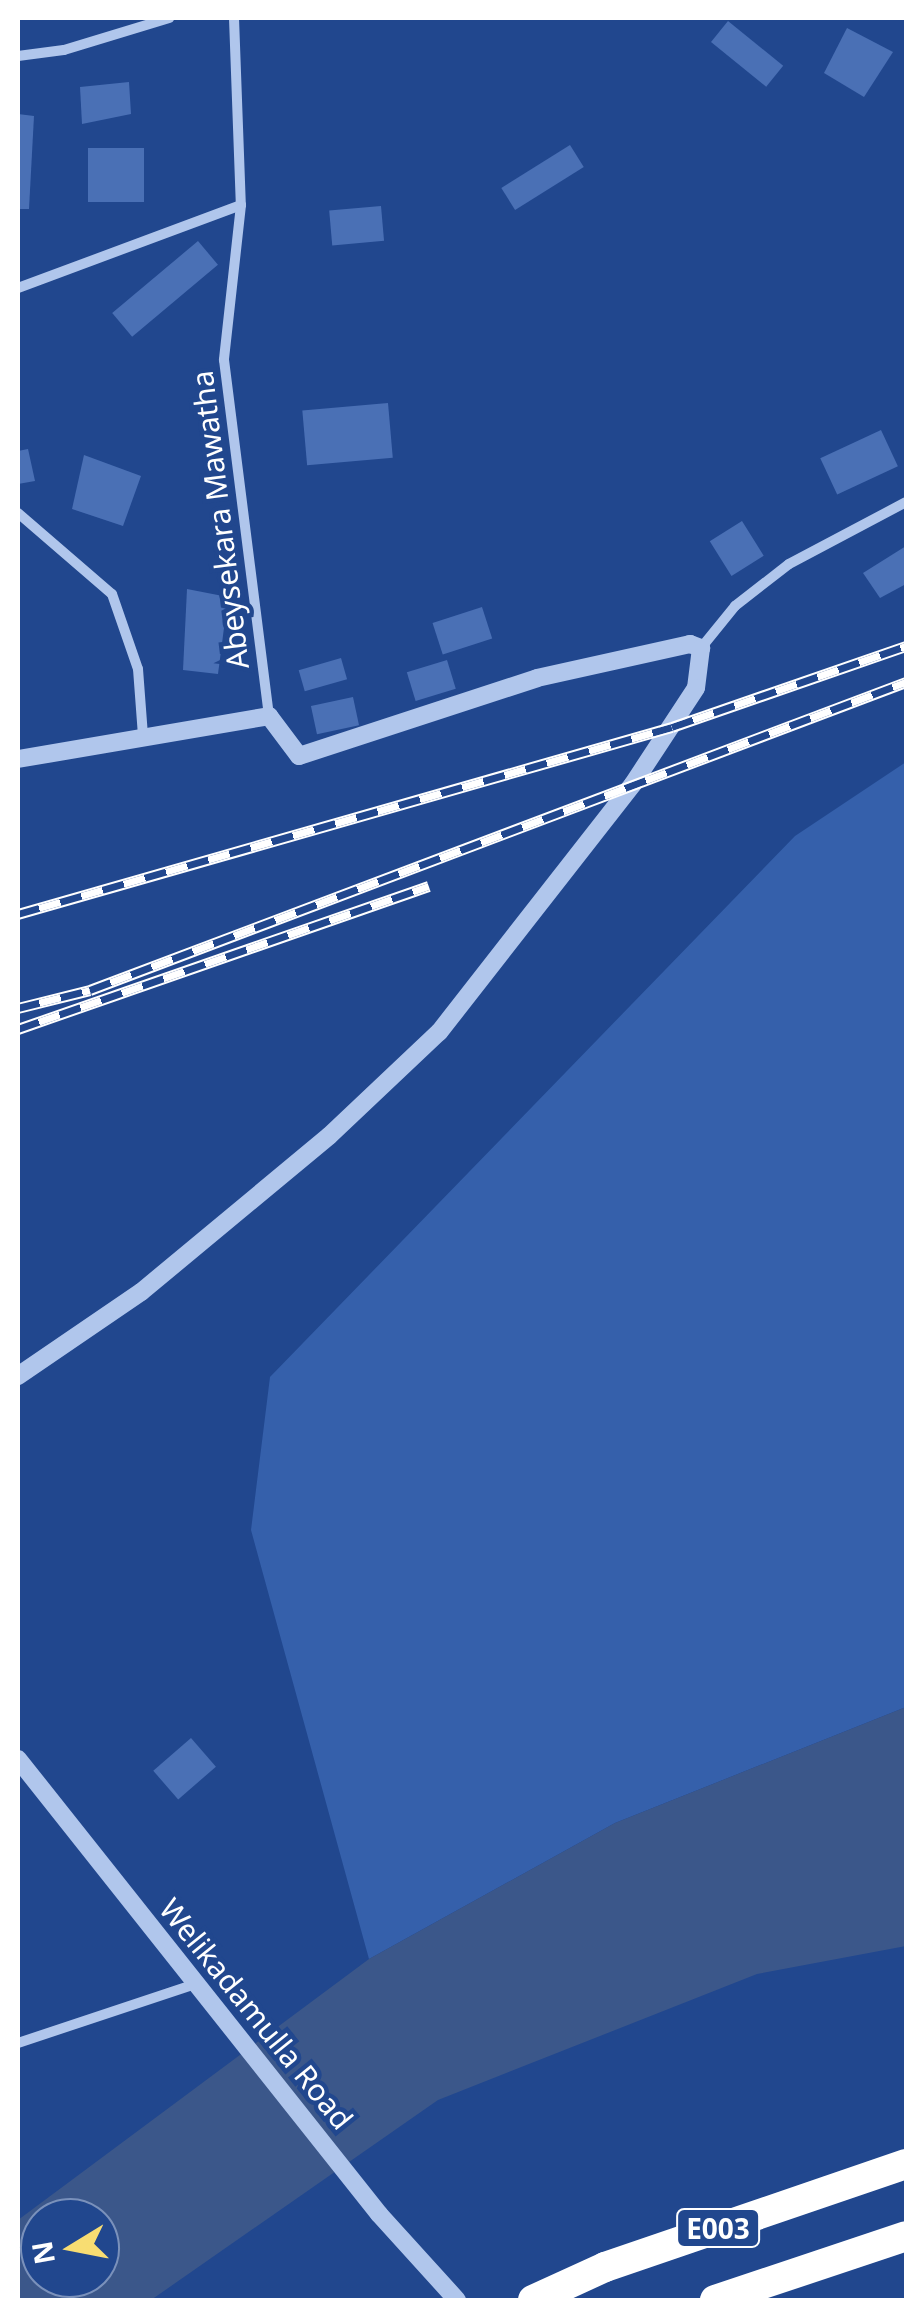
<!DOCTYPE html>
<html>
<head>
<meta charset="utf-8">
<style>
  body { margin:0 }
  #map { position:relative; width:924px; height:2318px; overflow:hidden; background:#21478e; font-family:"Noto Sans",sans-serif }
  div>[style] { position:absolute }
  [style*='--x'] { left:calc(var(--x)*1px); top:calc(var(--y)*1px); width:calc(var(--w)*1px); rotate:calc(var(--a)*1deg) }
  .green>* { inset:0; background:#3560ab }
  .water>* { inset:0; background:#3b578a }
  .building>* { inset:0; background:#4a70b5; transform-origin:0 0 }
  .minor>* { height:10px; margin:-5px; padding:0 5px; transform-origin:5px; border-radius:5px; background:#b0c6ec }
  .tertiary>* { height:18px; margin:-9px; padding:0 9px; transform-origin:9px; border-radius:9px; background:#b0c6ec }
  .motorway>* { height:30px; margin:-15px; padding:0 15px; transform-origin:15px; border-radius:15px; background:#fff }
  .rail>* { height:11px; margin-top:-5.5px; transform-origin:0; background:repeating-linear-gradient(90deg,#21478e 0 22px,#fff 0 44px); box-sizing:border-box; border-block:2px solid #fff }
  span { translate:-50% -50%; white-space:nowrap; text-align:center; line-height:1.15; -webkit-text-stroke:9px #21478e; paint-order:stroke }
  .shield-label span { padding:2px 8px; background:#21478e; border:2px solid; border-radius:8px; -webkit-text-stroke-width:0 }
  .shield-label { font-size:28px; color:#fff; font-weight:700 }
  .street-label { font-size:30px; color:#fff }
  .frame { position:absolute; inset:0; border:20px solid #fff; pointer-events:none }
  .north { position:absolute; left:20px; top:2198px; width:100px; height:100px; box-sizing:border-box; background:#21478e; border:2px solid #7a91bb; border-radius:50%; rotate:260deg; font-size:28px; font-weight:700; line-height:40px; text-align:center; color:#fff }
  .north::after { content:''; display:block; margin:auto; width:35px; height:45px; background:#f8dd72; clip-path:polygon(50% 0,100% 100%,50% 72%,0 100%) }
</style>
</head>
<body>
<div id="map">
  <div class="green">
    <div style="clip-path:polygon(906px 762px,906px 1707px,615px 1823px,369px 1959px,251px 1530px,270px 1377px,795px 836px)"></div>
  </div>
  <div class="water">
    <div style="clip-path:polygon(evenodd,906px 1707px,906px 1946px,757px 1974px,438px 2100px,151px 2300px,18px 2300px,18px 2220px,369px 1959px,615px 1823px,906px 1707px,40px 2218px,100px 2218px,100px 2278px,40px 2278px,40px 2218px)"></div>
  </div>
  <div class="building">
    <div style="left:728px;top:21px;width:71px;height:27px;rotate:39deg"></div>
    <div style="clip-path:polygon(847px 28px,893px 52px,864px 97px,824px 73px)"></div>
    <div style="clip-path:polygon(129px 82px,131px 114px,82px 124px,80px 87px)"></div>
    <div style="clip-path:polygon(18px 114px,34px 116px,29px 209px,18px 209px)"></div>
    <div style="left:570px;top:145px;width:26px;height:81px;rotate:58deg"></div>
    <div style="left:88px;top:148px;width:56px;height:54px"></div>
    <div style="left:381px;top:206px;width:35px;height:52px;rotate:85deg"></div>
    <div style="left:198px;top:241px;width:31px;height:112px;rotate:50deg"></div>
    <div style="left:388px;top:403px;width:55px;height:86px;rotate:85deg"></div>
    <div style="left:881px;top:430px;width:40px;height:67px;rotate:65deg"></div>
    <div style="clip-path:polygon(28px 449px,35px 481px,18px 484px,18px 451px)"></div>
    <div style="clip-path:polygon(84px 455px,141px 476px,123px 526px,72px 509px)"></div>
    <div style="left:742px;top:521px;width:41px;height:38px;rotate:58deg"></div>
    <div style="clip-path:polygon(906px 546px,906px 584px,880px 598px,863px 573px)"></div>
    <div style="clip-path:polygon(187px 589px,228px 597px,218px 674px,183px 670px)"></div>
    <div style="left:482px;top:607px;width:33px;height:52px;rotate:72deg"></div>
    <div style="left:341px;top:658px;width:22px;height:44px;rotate:74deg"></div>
    <div style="left:447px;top:660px;width:30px;height:42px;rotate:73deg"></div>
    <div style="left:353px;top:697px;width:29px;height:43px;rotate:78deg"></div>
    <div style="left:191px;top:1738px;width:38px;height:50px;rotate:49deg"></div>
  </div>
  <div class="minor">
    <div style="--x:234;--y:18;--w:187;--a:87.9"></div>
    <div style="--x:241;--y:205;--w:156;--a:96.3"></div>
    <div style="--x:224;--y:360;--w:359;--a:82.8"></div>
    <div style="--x:18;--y:56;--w:46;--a:-7.4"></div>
    <div style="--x:64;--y:50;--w:110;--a:-16.9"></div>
    <div style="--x:18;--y:288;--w:238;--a:-20.4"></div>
    <div style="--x:18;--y:513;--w:124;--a:40.8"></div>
    <div style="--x:112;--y:594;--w:79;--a:70.9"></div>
    <div style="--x:138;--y:669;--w:66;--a:85.7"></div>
    <div style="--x:701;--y:648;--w:54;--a:-51"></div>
    <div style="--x:735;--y:606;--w:68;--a:-37.9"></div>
    <div style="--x:789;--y:564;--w:132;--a:-27.9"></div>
    <div style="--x:18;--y:2043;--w:187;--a:-18.4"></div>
  </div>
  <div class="tertiary">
    <div style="--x:18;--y:759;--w:255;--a:-9.7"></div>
    <div style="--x:269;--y:716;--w:50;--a:53.1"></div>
    <div style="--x:299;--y:756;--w:250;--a:-18.1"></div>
    <div style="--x:537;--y:678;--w:157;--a:-12.5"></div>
    <div style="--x:690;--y:644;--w:12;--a:20"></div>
    <div style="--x:701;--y:648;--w:40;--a:97.1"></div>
    <div style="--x:696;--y:688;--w:115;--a:123.3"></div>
    <div style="--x:633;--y:784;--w:315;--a:128"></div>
    <div style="--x:439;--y:1032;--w:151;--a:136.6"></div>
    <div style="--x:329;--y:1136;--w:244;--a:140.3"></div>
    <div style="--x:141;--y:1292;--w:149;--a:145.7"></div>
    <div style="--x:18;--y:1759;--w:581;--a:51.57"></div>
    <div style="--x:379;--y:2214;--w:116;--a:47.8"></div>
  </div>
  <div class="motorway">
    <div style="--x:533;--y:2300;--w:79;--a:-24.6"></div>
    <div style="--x:605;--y:2267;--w:318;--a:-18.9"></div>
    <div style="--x:715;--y:2300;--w:201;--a:-18.5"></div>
  </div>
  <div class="rail">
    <div style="--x:18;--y:914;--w:680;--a:-15.96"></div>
    <div style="--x:672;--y:727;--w:248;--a:-19.1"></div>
    <div style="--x:18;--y:1008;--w:74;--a:-14"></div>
    <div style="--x:90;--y:990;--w:872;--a:-20.68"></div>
    <div style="--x:18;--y:1029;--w:435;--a:-19.2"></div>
  </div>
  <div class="shield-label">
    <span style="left:718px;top:2228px">E003</span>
  </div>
  <div class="street-label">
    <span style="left:220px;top:520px;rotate:-97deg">Abeysekara Mawatha</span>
    <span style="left:256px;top:2014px;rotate:51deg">Welikadamulla Road</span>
  </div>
  <div class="frame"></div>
  <div class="north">N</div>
</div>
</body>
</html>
